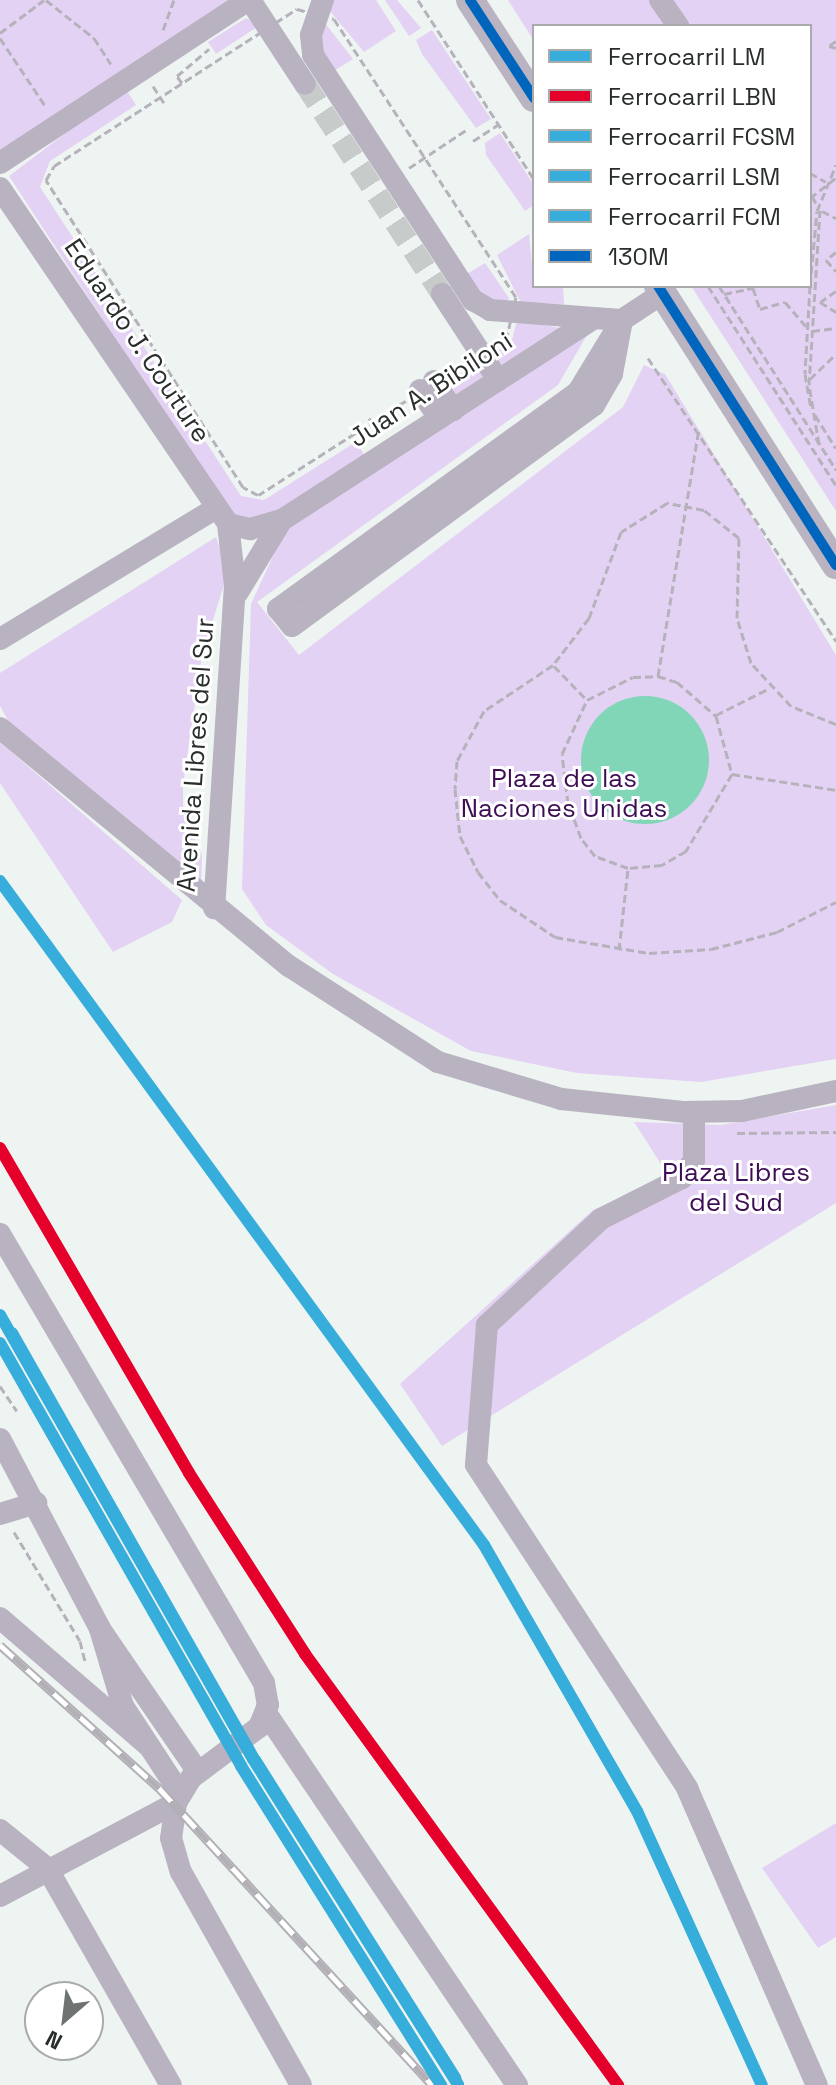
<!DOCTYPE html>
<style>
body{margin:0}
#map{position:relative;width:836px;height:2085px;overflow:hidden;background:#eef4f1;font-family:"Space Grotesk",sans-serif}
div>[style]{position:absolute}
.green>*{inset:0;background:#e4d2f4}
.water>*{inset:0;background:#81d6b8}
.round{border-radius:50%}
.minor-tunnel>*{height:22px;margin-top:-11px;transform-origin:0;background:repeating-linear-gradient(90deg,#c7ccca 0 22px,transparent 0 33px)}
.path>*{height:3px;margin-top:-1.5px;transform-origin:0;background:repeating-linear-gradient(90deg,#b5b2bb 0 8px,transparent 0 12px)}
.minor>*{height:22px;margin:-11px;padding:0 11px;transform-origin:11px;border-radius:11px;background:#b9b2c1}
.major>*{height:28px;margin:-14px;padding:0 14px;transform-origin:14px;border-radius:14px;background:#bab3c1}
.rail>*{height:9px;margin-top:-4.5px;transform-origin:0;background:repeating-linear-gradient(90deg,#fff 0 18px,#b2b0b6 0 36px);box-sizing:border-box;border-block:2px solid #b2b0b6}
.bus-1>*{height:10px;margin:-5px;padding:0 5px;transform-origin:5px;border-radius:5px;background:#0065bd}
.rail-1>*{height:12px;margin:-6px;padding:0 6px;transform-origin:6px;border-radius:6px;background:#36adda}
.rail-2>*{height:12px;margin:-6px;padding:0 6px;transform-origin:6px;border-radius:6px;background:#e4002b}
.rail-3>*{height:12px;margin:-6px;padding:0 6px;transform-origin:6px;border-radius:6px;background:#36adda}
.rail-4>*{height:12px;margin:-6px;padding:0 6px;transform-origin:6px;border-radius:6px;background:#36adda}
.rail-5>*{height:12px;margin:-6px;padding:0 6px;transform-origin:6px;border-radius:6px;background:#36adda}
span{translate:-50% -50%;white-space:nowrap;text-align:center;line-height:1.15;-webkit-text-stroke:6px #fff;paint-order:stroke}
.street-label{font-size:26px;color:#292d2c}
.park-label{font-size:26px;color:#3d0d55}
.legend{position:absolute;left:532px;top:24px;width:280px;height:264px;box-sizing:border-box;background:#fff;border:2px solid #a9abab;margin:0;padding:10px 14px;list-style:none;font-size:24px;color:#292d2c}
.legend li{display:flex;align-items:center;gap:16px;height:40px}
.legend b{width:40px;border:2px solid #a9abab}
.north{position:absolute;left:24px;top:1981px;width:80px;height:80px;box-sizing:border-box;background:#fff;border:2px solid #a9abab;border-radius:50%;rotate:208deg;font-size:22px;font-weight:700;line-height:32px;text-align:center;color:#292d2c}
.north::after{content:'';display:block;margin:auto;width:28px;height:36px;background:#6e7371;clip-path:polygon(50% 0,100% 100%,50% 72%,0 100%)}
</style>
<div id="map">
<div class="green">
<i style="clip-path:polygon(0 0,243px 0,0 161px)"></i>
<i style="clip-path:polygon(333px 0,376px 0,396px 31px,364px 52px,329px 10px)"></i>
<i style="clip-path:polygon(385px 0,397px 0,421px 28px,409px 36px)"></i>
<i style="clip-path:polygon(508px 0,836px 0,836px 511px,691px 286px,810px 286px,810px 26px,534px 26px,534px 41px)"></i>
<i style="clip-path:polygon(246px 18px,260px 25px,216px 54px,208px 42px)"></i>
<i style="clip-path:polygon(325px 23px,353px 59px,334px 71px,320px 48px)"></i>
<i style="clip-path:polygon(432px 30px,491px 119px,476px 128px,422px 54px,416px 40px)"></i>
<i style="clip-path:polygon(125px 88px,136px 105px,50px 161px,40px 187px,241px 496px,264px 500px,356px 442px,367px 459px,280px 516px,248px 521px,228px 511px,9px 176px)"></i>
<i style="clip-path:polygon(500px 133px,534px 185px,534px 205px,525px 211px,486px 155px,485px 143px)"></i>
<i style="clip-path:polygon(529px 234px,534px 286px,563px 286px,564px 304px,521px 303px,497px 255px)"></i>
<i style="clip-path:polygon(485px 263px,509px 298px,508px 302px,483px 297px,467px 274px)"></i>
<i style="clip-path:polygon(517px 320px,560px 328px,500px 366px,488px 357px,512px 340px)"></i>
<i style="clip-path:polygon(587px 335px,558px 385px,257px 602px,299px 655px,623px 407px,644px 365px,665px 374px,836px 655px,836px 1059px,701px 1082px,577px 1073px,471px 1051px,333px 974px,266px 925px,242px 889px,251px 604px,282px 536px,298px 517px)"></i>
<i style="clip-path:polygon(479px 362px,483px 378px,455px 402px,444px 385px)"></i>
<i style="clip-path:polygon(216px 537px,228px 572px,202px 655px,183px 785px,183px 811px,202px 855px,201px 892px,19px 740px,0 706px,0 673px)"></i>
<i style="clip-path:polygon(0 742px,182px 900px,172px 922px,113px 952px,0 783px)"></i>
<i style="clip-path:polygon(836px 1105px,836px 1203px,442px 1446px,400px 1384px,593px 1210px,670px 1178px,634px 1122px,721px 1125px)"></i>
<i style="clip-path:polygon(836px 1823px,836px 1937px,818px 1948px,762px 1868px)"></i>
</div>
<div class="water">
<i class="round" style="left:581px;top:696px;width:128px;height:128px"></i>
</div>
<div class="minor-tunnel">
<i style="left:305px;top:84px;width:251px;rotate:56.9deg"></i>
</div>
<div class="path">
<i style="left:46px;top:0;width:61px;rotate:38.4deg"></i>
<i style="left:94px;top:38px;width:31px;rotate:57deg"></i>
<i style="left:418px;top:0;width:213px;rotate:57.1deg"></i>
<i style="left:297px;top:9px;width:38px;rotate:15deg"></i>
<i style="left:334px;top:19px;width:332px;rotate:56.8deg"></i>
<i style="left:516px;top:297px;width:40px;rotate:103deg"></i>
<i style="left:507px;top:336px;width:295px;rotate:147.4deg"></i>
<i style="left:258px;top:495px;width:17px;rotate:-152deg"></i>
<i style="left:243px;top:487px;width:365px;rotate:-122.7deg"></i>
<i style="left:46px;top:180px;width:16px;rotate:-60deg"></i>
<i style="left:54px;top:166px;width:289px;rotate:-32.9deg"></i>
<i style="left:163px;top:30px;width:32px;rotate:-70deg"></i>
<i style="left:0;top:33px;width:55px;rotate:-36.9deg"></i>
<i style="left:0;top:38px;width:83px;rotate:56.3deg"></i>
<i style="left:836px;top:41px;width:9px;rotate:144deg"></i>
<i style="left:829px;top:46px;width:7px;rotate:16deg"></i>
<i style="left:182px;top:83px;width:9px;rotate:-126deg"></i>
<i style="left:177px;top:76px;width:42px;rotate:-40.2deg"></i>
<i style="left:153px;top:86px;width:20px;rotate:57deg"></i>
<i style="left:473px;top:141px;width:31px;rotate:-33deg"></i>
<i style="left:409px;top:168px;width:69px;rotate:-33.7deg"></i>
<i style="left:810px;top:173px;width:18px;rotate:29deg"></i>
<i style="left:812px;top:196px;width:10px;rotate:61deg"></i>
<i style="left:810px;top:198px;width:33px;rotate:-38deg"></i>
<i style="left:822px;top:211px;width:16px;rotate:27deg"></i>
<i style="left:836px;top:252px;width:13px;rotate:141deg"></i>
<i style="left:826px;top:260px;width:15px;rotate:48deg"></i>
<i style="left:810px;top:285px;width:74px;rotate:-84.6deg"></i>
<i style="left:817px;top:211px;width:50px;rotate:-67.6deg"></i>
<i style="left:708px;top:286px;width:237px;rotate:57.3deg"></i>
<i style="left:719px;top:286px;width:218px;rotate:57.5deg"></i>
<i style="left:810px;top:286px;width:88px;rotate:93.3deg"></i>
<i style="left:805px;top:374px;width:36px;rotate:80deg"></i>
<i style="left:836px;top:291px;width:19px;rotate:145deg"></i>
<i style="left:820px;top:302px;width:19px;rotate:32deg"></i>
<i style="left:724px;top:294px;width:30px;rotate:-12deg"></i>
<i style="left:753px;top:288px;width:22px;rotate:72deg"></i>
<i style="left:760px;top:309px;width:26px;rotate:-16deg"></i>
<i style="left:785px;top:302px;width:32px;rotate:49deg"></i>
<i style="left:812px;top:331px;width:24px;rotate:-7deg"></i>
<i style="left:134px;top:346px;width:20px;rotate:-33deg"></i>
<i style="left:648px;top:358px;width:340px;rotate:56.4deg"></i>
<i style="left:810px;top:379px;width:36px;rotate:-44deg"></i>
<i style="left:815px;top:415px;width:39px;rotate:58deg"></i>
<i style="left:369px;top:418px;width:16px;rotate:55deg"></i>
<i style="left:819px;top:444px;width:60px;rotate:-99.6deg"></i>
<i style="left:809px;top:385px;width:175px;rotate:-86.4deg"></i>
<i style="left:554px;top:666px;width:47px;rotate:45.9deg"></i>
<i style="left:658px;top:676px;width:20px;rotate:18deg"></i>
<i style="left:677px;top:682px;width:52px;rotate:41.1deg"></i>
<i style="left:716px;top:716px;width:60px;rotate:74.6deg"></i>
<i style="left:732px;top:774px;width:90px;rotate:120.9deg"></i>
<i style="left:686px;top:851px;width:28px;rotate:150deg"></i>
<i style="left:662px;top:865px;width:34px;rotate:175deg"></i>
<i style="left:628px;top:868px;width:35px;rotate:-160deg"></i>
<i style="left:595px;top:856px;width:23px;rotate:-128deg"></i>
<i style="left:581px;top:838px;width:37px;rotate:-110deg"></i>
<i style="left:568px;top:803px;width:49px;rotate:-97deg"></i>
<i style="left:562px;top:754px;width:60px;rotate:-65.2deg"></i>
<i style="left:587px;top:700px;width:51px;rotate:-26.6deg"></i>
<i style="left:633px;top:677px;width:25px;rotate:-2deg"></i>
<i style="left:658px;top:676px;width:251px;rotate:-80.6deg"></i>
<i style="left:716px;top:715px;width:60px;rotate:-26.6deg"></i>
<i style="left:836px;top:724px;width:48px;rotate:-158.2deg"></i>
<i style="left:791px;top:706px;width:59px;rotate:-132.9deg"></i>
<i style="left:751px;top:663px;width:47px;rotate:-107.3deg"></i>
<i style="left:737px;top:618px;width:80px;rotate:-88.6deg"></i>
<i style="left:739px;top:538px;width:45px;rotate:-141.3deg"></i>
<i style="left:704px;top:510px;width:38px;rotate:-169deg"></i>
<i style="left:667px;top:503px;width:54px;rotate:147.8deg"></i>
<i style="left:621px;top:532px;width:92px;rotate:110.4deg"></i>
<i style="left:589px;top:618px;width:59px;rotate:127.5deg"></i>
<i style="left:553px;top:665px;width:83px;rotate:146.3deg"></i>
<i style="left:484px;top:711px;width:57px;rotate:118.4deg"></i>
<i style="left:457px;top:761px;width:28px;rotate:94deg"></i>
<i style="left:455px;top:789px;width:47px;rotate:83.9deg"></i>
<i style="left:460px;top:836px;width:40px;rotate:63.4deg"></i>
<i style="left:478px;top:872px;width:36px;rotate:52deg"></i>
<i style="left:500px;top:900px;width:66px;rotate:33.9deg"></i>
<i style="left:555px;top:937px;width:95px;rotate:9.7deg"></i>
<i style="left:649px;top:953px;width:62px;rotate:-3.7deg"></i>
<i style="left:711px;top:949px;width:68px;rotate:-14.4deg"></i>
<i style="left:777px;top:932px;width:66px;rotate:-27deg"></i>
<i style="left:732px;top:774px;width:105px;rotate:8.7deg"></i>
<i style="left:619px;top:950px;width:82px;rotate:-83.7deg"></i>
<i style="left:737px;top:1133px;width:99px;rotate:-0.6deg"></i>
<i style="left:0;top:1386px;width:30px;rotate:56deg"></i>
<i style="left:14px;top:1532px;width:127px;rotate:58.8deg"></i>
<i style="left:80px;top:1641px;width:21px;rotate:76deg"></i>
</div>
<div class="minor">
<i style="left:250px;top:0;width:100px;rotate:56.8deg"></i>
<i style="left:323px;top:0;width:37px;rotate:109deg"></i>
<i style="left:311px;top:35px;width:20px;rotate:84deg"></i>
<i style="left:313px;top:55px;width:293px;rotate:56.9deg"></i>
<i style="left:473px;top:300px;width:20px;rotate:30deg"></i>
<i style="left:490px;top:310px;width:104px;rotate:4.4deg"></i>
<i style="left:660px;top:0;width:32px;rotate:55deg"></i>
<i style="left:0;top:163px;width:297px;rotate:-33.3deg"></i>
<i style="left:0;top:188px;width:406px;rotate:55.8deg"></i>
<i style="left:228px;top:524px;width:61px;rotate:83.5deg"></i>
<i style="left:235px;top:585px;width:324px;rotate:93.7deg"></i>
<i style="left:442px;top:294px;width:103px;rotate:56.9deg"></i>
<i style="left:622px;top:320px;width:55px;rotate:100.5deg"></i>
<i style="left:612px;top:374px;width:36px;rotate:120deg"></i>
<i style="left:594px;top:405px;width:374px;rotate:143.8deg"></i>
<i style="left:292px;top:626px;width:22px;rotate:-129deg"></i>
<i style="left:278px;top:609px;width:370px;rotate:-35.9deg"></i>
<i style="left:578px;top:392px;width:84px;rotate:-58.6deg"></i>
<i style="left:434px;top:381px;width:35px;rotate:57deg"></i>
<i style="left:420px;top:390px;width:34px;rotate:56deg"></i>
<i style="left:228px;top:524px;width:23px;rotate:13deg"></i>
<i style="left:250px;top:529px;width:33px;rotate:-16deg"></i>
<i style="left:282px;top:520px;width:372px;rotate:-32.9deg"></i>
<i style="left:594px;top:318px;width:28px;rotate:4deg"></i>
<i style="left:622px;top:320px;width:49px;rotate:-33.4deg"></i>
<i style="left:238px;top:592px;width:81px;rotate:-58.7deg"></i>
<i style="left:0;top:639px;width:253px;rotate:-31.2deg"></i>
<i style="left:0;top:728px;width:374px;rotate:39.5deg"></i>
<i style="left:289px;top:966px;width:177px;rotate:32.8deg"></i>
<i style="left:438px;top:1062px;width:128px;rotate:16.7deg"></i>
<i style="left:561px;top:1099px;width:125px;rotate:6deg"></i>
<i style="left:685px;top:1112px;width:57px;rotate:-1deg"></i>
<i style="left:742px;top:1111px;width:96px;rotate:-12deg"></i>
<i style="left:694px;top:1112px;width:48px;rotate:90deg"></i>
<i style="left:694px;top:1160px;width:22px;rotate:124deg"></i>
<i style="left:682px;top:1178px;width:91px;rotate:153.2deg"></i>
<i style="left:601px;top:1219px;width:156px;rotate:137.1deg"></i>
<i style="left:487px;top:1325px;width:140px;rotate:94.5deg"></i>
<i style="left:476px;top:1465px;width:386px;rotate:56.8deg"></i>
<i style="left:687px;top:1788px;width:324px;rotate:66.4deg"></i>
<i style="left:0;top:1234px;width:521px;rotate:59.55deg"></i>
<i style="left:264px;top:1683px;width:22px;rotate:80deg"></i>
<i style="left:268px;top:1705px;width:24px;rotate:112deg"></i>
<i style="left:259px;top:1727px;width:85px;rotate:143.1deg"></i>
<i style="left:191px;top:1778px;width:29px;rotate:121deg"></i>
<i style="left:176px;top:1803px;width:35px;rotate:98deg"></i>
<i style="left:171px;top:1838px;width:35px;rotate:74deg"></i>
<i style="left:181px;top:1872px;width:244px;rotate:60.6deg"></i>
<i style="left:0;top:1439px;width:215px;rotate:62.2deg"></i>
<i style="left:100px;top:1629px;width:173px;rotate:55.6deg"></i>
<i style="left:0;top:1514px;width:38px;rotate:-17deg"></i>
<i style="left:0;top:1618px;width:196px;rotate:40.7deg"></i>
<i style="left:100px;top:1629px;width:80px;rotate:73.4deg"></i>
<i style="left:123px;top:1706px;width:104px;rotate:56.8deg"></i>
<i style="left:266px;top:1713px;width:449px;rotate:56deg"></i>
<i style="left:0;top:1830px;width:60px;rotate:39deg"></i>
<i style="left:47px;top:1868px;width:250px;rotate:60.3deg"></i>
<i style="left:0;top:1896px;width:199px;rotate:-27.9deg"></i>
</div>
<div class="major">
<i style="left:470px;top:0;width:117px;rotate:56.9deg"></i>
<i style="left:658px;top:286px;width:331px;rotate:57.5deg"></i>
</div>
<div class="rail">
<i style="left:0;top:1645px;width:214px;rotate:42deg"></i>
<i style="left:159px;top:1788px;width:403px;rotate:47.4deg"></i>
</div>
<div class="bus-1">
<i style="left:470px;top:0;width:117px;rotate:56.9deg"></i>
<i style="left:658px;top:286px;width:331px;rotate:57.5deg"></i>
</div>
<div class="rail-1">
<i style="left:0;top:881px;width:822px;rotate:53.91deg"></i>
<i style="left:484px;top:1545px;width:307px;rotate:60.1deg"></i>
<i style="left:637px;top:1811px;width:301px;rotate:65.5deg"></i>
</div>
<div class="rail-2">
<i style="left:0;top:1148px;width:376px;rotate:59.8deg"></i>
<i style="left:189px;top:1473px;width:215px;rotate:57.3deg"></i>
<i style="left:305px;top:1654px;width:533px;rotate:54.01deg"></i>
</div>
<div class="rail-3">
<i style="left:0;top:1315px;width:511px;rotate:60.32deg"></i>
<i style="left:253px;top:1759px;width:385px;rotate:57.8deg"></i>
</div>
<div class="rail-4">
<i style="left:0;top:1343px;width:487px;rotate:60.3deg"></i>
<i style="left:241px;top:1766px;width:377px;rotate:57.9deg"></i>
</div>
<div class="rail-5">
<i style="left:12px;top:1333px;width:491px;rotate:60.4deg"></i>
<i style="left:255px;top:1760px;width:376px;rotate:57.8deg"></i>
</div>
<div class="street-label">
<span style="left:137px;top:341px;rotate:56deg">Eduardo J. Couture</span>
<span style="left:431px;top:390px;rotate:-33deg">Juan A. Bibiloni</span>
<span style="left:196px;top:755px;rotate:-86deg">Avenida Libres del Sur</span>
</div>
<div class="park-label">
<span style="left:564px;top:794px">Plaza de las<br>Naciones Unidas</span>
<span style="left:736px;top:1188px">Plaza Libres<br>del Sud</span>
</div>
<ul class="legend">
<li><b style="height:10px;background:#36adda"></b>Ferrocarril LM</li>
<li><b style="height:10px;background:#e4002b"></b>Ferrocarril LBN</li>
<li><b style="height:10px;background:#36adda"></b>Ferrocarril FCSM</li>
<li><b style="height:10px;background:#36adda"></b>Ferrocarril LSM</li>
<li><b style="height:10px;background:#36adda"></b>Ferrocarril FCM</li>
<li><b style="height:10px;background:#0065bd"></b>130M</li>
</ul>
<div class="north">N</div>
</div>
